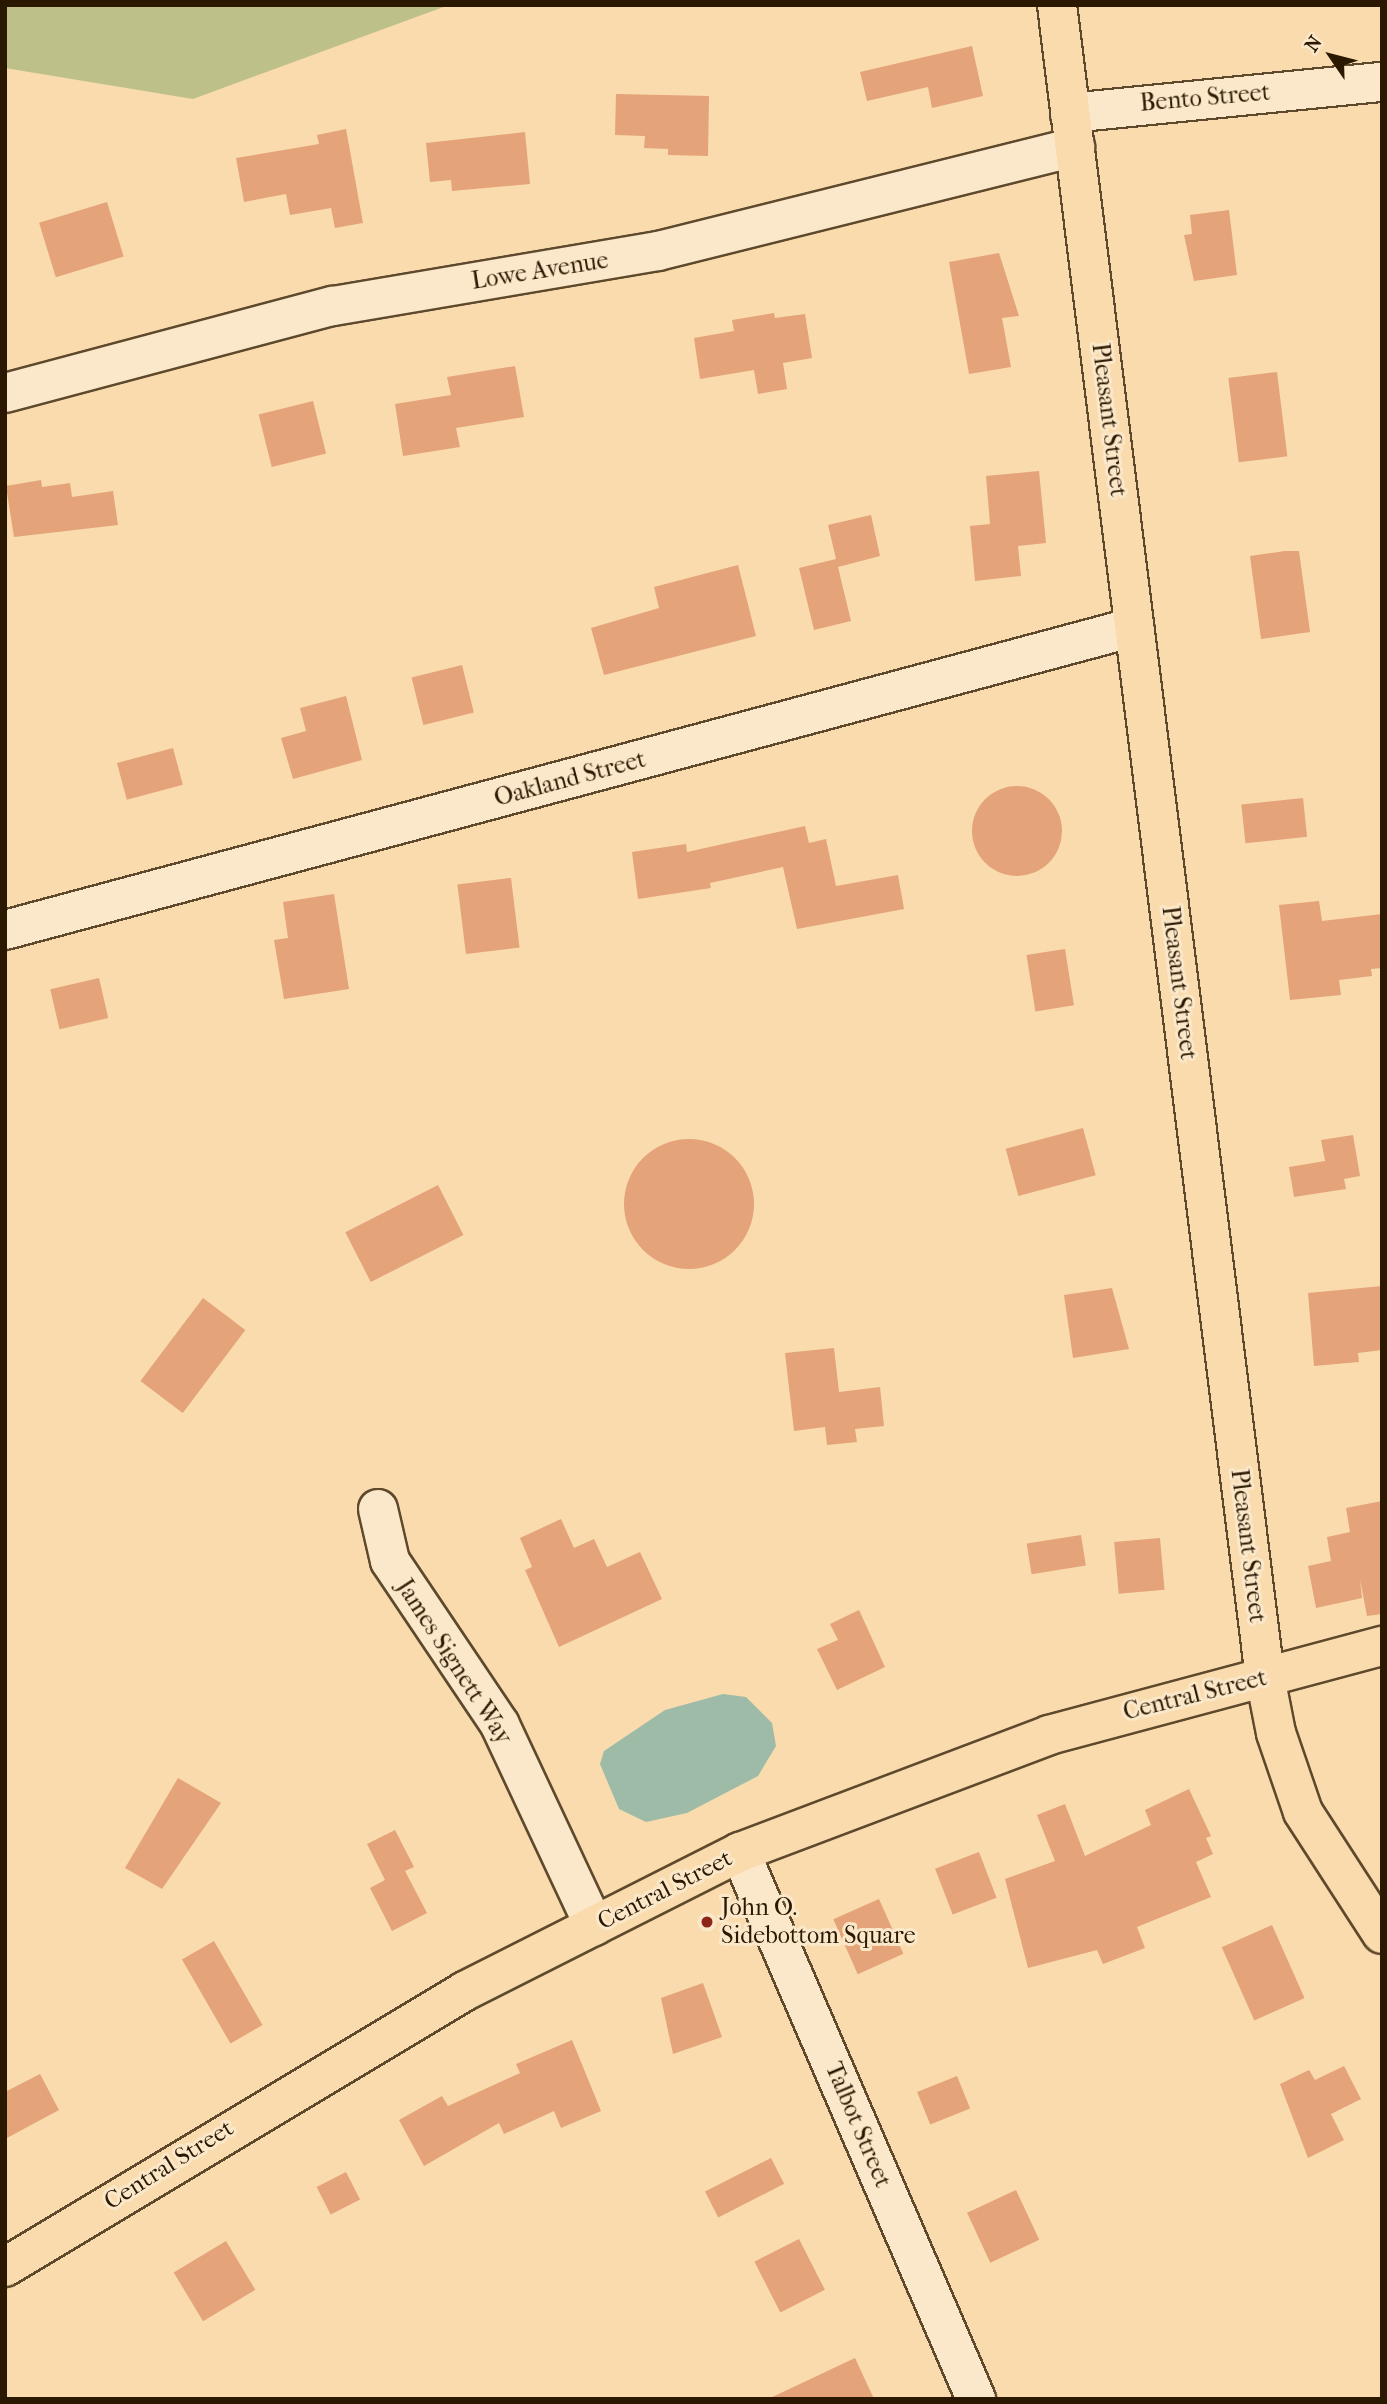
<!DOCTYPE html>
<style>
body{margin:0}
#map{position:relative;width:1387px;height:2404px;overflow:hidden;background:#f9dbad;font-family:"IM FELL French Canon",serif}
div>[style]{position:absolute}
.green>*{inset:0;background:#bec08a}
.water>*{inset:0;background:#9ebba8}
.building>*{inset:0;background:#e4a379;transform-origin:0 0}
.round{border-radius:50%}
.roads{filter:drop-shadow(2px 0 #5e492c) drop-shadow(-2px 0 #5e492c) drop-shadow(0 2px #5e492c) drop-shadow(0 -2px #5e492c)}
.minor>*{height:38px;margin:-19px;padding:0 19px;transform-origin:19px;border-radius:19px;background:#fbe8ca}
.major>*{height:38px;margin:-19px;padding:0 19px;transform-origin:19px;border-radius:19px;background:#f9dbad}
.dots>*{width:19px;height:19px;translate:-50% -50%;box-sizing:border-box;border:4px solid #fbe8ca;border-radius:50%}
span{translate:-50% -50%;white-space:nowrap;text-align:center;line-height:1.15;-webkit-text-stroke:6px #fbe8ca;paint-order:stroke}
.street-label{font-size:24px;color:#2b1801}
.poi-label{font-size:24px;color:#2b1801}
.left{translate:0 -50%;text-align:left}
.frame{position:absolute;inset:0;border:7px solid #2b1801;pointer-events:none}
.north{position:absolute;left:1296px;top:21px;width:70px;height:70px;-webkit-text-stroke:5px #fbe8ca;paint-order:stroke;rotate:305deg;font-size:19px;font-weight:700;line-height:28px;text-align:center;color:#2b1801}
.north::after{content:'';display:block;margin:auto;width:24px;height:32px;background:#2b1801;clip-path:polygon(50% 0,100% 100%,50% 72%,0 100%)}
</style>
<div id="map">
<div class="green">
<i style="clip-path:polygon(5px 5px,449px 5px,193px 99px,5px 68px)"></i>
</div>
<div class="water">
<i style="clip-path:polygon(723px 1694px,746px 1697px,772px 1723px,776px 1746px,758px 1776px,687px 1813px,646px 1822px,619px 1809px,600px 1764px,604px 1751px,665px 1710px)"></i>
</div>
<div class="building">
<i style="clip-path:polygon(972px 46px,983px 96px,932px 108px,928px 87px,867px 101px,860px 72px)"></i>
<i style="clip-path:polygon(616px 94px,709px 96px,708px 156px,668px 155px,668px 149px,644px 148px,645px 136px,615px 135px)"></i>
<i style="clip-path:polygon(346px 129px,363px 223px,335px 228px,331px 208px,290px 215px,286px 194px,244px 202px,236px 158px,319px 144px,317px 135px)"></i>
<i style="clip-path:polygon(525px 132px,530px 184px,452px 191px,451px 180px,430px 182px,426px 143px)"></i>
<i style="left:107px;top:202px;width:57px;height:71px;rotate:73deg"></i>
<i style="clip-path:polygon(1229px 210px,1237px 275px,1194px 281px,1184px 235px,1192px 234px,1190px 215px)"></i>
<i style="clip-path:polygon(999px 253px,1019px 316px,1002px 318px,1011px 367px,969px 374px,949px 262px)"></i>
<i style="clip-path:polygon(774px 313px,775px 318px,805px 314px,812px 358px,783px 363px,787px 389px,758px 394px,754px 370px,700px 379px,694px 338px,734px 331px,732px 320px)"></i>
<i style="clip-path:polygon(515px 366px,524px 417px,456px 428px,460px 447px,403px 456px,395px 404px,451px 395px,447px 377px)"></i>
<i style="left:1277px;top:372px;width:85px;height:49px;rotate:83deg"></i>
<i style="left:313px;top:401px;width:54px;height:56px;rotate:76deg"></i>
<i style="clip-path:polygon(1039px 471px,1046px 543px,1018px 546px,1021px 576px,975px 581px,970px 526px,990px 524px,986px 476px)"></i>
<i style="clip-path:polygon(41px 480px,42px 487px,70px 483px,72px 497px,113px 491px,118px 525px,14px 537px,6px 486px)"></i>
<i style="clip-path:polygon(871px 515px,880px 556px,838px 567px,851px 621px,814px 630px,799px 568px,836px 559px,828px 525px)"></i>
<i style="clip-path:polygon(1285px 551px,1299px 551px,1310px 632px,1261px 639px,1250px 556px)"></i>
<i style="clip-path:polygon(738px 565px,756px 636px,604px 675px,591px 628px,659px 608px,654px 587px)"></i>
<i style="left:462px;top:665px;width:49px;height:52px;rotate:76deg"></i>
<i style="clip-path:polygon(346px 696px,362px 760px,293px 779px,281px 738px,306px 731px,300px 708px)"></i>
<i style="left:173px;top:748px;width:38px;height:58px;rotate:75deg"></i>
<i class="round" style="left:972px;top:786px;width:90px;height:90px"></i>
<i style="left:1303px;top:798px;width:39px;height:62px;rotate:84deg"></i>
<i style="clip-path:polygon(805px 826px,809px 843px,826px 839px,836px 886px,898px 875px,904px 909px,797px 929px,783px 867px,710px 883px,711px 888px,638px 899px,632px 852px,686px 844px,687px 852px)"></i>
<i style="left:511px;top:878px;width:70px;height:54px;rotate:83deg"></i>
<i style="clip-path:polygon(334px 894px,349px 989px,284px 999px,274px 940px,288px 938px,283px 902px)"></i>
<i style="clip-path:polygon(1319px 901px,1322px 921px,1382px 914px,1382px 968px,1371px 969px,1372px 976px,1339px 980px,1341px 995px,1290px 1000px,1279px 905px)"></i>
<i style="left:1065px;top:949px;width:57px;height:39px;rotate:81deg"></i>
<i style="left:99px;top:978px;width:41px;height:50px;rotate:77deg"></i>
<i style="left:1083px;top:1128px;width:49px;height:80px;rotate:75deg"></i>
<i style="clip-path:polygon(1353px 1135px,1360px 1176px,1344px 1179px,1346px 1189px,1294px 1197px,1289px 1167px,1325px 1161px,1321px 1140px)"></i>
<i class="round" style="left:624px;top:1139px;width:130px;height:130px"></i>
<i style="left:438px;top:1185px;width:56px;height:104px;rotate:63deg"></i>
<i style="clip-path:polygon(1382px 1286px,1382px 1350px,1358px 1353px,1359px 1362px,1314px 1366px,1308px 1293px)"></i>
<i style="clip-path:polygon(1112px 1288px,1129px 1349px,1073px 1358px,1064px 1295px)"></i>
<i style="left:203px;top:1298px;width:53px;height:104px;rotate:37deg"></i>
<i style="clip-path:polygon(834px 1348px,839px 1392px,880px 1387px,884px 1426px,855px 1429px,857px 1442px,827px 1445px,825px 1427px,794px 1431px,785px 1353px)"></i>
<i style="clip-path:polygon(1382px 1501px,1382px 1614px,1367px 1616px,1360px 1579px,1362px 1598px,1316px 1608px,1308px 1566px,1331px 1561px,1327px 1537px,1350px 1532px,1346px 1508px)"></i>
<i style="clip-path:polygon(561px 1519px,574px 1548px,594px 1539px,607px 1567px,640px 1552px,662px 1599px,559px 1647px,525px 1570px,532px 1567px,520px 1538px)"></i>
<i style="left:1081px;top:1535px;width:31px;height:55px;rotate:81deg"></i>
<i style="left:1160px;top:1538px;width:52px;height:46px;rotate:85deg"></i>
<i style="clip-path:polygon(859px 1610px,885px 1667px,837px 1690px,817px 1649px,838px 1640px,830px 1624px)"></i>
<i style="clip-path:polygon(178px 1778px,221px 1803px,162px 1889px,125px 1868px)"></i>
<i style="clip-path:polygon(1189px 1789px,1211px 1836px,1206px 1838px,1213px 1854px,1196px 1862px,1211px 1897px,1137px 1927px,1145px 1948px,1103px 1964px,1097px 1950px,1028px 1968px,1005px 1879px,1055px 1861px,1037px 1815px,1065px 1804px,1085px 1856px,1151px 1825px,1145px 1810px)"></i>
<i style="clip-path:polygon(395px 1830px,414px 1867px,405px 1871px,427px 1913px,392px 1931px,370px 1888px,385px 1880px,367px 1844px)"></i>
<i style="left:979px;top:1852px;width:49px;height:47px;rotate:69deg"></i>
<i style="left:879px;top:1899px;width:60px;height:50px;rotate:66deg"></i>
<i style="left:1272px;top:1925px;width:80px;height:55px;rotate:66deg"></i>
<i style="left:214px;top:1941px;width:97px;height:37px;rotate:60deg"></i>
<i style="clip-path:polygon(703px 1983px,722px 2037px,673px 2054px,661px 1998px)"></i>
<i style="clip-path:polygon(572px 2040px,601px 2111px,561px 2128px,554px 2111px,504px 2134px,499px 2123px,424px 2166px,399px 2120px,442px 2096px,448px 2106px,520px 2073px,516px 2064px)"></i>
<i style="clip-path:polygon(1344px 2066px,1361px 2099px,1331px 2114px,1344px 2140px,1308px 2158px,1280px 2084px,1309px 2070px,1315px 2080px)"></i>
<i style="clip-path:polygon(40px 2074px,59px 2110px,5px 2139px,5px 2092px)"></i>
<i style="left:957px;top:2076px;width:35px;height:43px;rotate:68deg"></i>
<i style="left:771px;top:2158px;width:29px;height:74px;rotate:63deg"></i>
<i style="left:346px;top:2172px;width:31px;height:33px;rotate:63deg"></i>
<i style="left:1016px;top:2190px;width:55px;height:54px;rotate:65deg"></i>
<i style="left:799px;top:2239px;width:57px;height:50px;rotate:63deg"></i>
<i style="left:226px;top:2241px;width:57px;height:61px;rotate:59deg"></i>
<i style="clip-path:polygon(855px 2358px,874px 2399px,768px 2399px)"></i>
</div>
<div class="roads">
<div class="minor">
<i style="left:1070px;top:113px;width:314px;rotate:-5.7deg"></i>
<i style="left:5px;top:393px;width:339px;rotate:-14.9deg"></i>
<i style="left:333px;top:306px;width:330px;rotate:-9.6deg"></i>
<i style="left:658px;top:251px;width:430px;rotate:-14deg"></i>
<i style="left:5px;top:930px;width:1169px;rotate:-15.02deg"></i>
<i style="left:378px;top:1509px;width:53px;rotate:77deg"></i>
<i style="left:390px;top:1561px;width:197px;rotate:56.1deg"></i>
<i style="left:500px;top:1725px;width:222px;rotate:64.9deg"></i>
<i style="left:740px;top:1852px;width:596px;rotate:66.66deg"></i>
</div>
<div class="major">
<i style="left:1057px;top:5px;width:1685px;rotate:82.91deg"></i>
<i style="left:1265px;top:1677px;width:57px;rotate:78.9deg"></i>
<i style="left:1276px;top:1733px;width:83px;rotate:71.1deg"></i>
<i style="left:1303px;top:1812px;width:145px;rotate:57.1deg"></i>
<i style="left:5px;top:2267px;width:536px;rotate:-30.96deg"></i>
<i style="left:465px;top:1991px;width:308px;rotate:-26.8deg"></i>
<i style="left:740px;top:1852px;width:330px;rotate:-20.7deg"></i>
<i style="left:1049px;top:1735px;width:345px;rotate:-15deg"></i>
</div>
</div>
<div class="dots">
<i style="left:707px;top:1922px;background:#8f2418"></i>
</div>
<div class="street-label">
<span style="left:1205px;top:98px;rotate:-5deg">Bento Street</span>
<span style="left:540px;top:271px;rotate:-9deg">Lowe Avenue</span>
<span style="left:1109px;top:420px;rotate:83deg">Pleasant Street</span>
<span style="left:570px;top:779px;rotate:-15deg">Oakland Street</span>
<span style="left:1179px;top:983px;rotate:83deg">Pleasant Street</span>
<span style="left:1248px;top:1546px;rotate:83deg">Pleasant Street</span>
<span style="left:454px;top:1662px;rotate:57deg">James Signett Way</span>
<span style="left:1195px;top:1695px;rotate:-14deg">Central Street</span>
<span style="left:665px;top:1890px;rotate:-27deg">Central Street</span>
<span style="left:858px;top:2125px;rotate:67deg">Talbot Street</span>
<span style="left:169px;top:2165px;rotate:-32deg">Central Street</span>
</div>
<div class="poi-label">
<span class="left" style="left:721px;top:1922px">John O.<br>Sidebottom Square</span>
</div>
<div class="frame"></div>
<div class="north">N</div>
</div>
